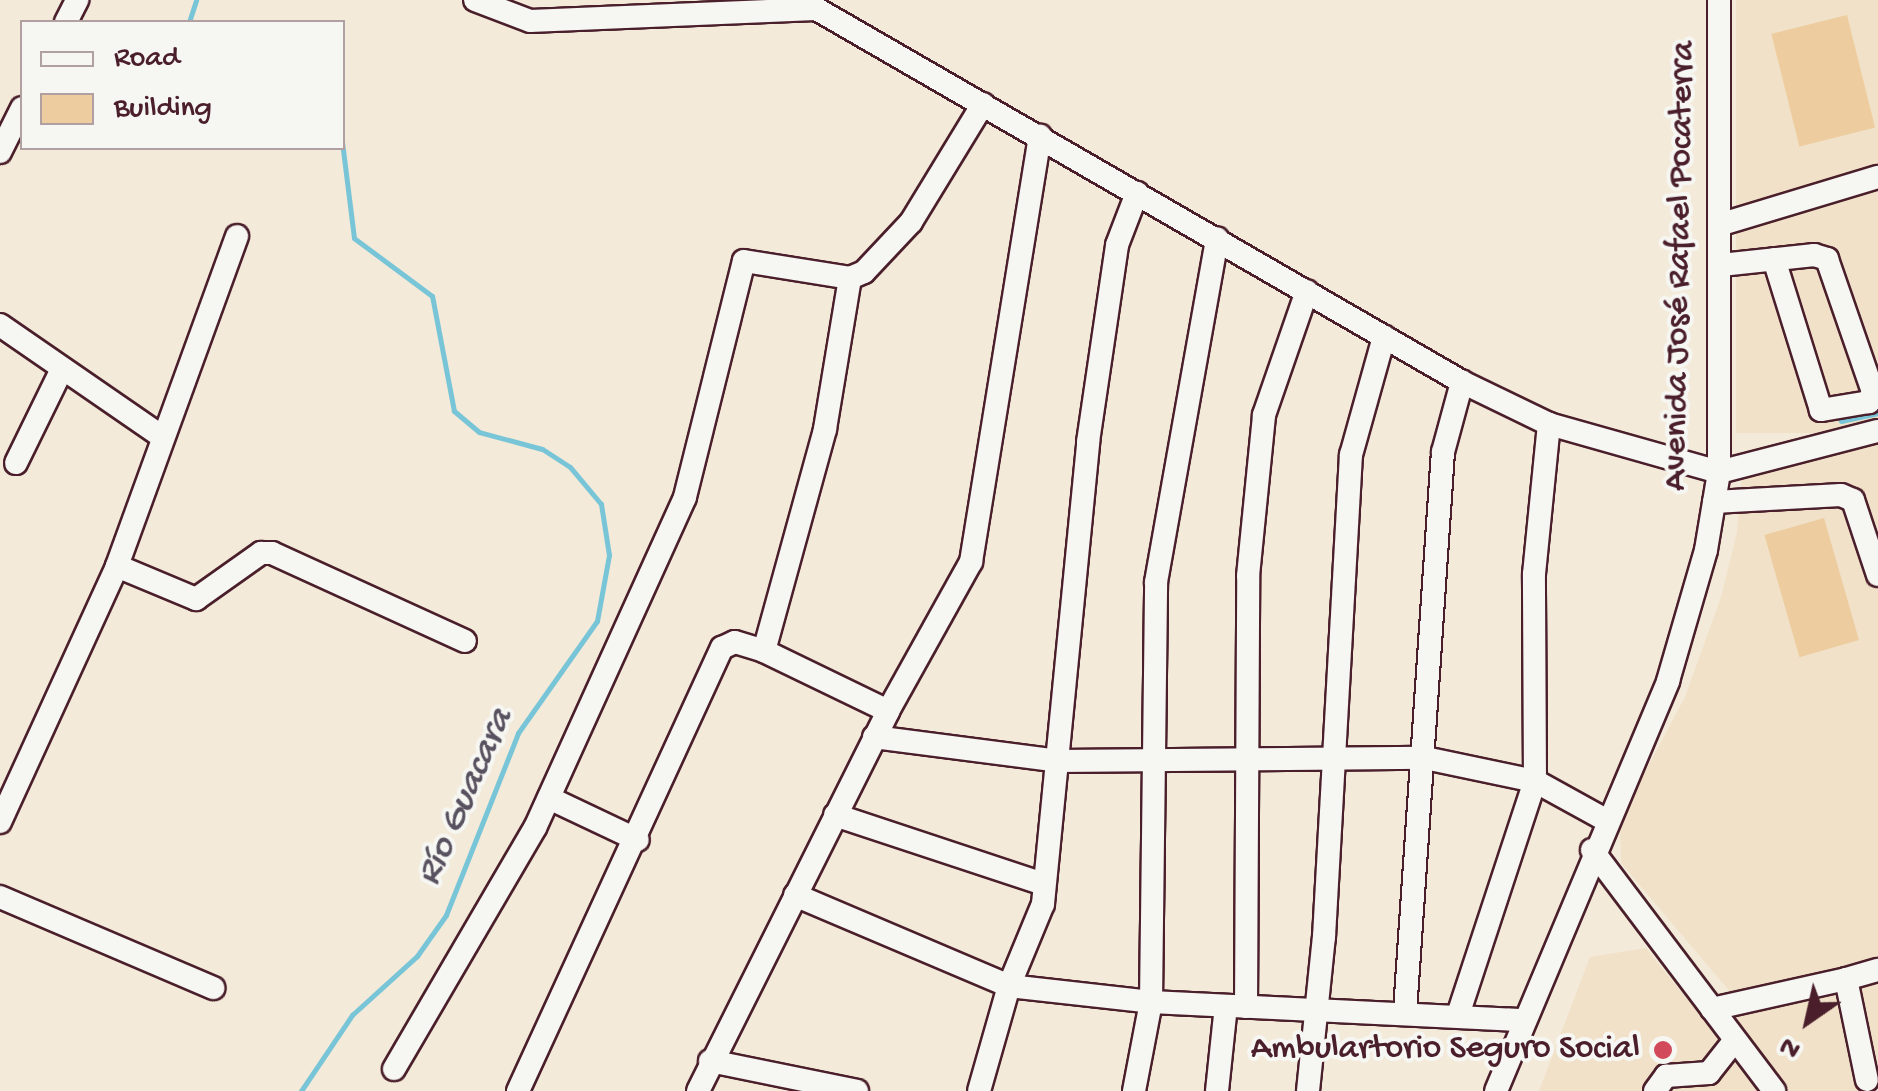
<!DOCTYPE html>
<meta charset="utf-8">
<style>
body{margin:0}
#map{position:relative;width:1878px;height:1091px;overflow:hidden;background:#f3ead9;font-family:"Gochi Hand",sans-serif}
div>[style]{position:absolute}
.built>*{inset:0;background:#f1e1c8;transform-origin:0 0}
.stream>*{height:5px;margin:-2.5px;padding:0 2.5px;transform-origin:2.5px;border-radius:2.5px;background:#79c5d8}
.building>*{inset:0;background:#edcd9f;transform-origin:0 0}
.roads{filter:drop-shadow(2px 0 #4a1f2b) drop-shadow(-2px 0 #4a1f2b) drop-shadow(0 2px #4a1f2b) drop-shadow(0 -2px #4a1f2b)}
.minor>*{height:22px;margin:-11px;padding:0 11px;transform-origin:11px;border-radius:11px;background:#f6f6f2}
.dots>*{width:28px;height:28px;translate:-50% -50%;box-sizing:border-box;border:5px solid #f6f6f2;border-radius:50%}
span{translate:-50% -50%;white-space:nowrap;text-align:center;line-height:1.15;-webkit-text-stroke:8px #f6f6f2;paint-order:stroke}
.street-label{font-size:35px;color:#4a1f2b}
.poi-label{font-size:35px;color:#4a1f2b}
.right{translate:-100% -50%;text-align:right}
.water-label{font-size:38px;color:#58515f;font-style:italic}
.legend{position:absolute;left:20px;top:20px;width:325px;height:130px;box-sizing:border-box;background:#f6f6f2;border:2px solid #b1a0a2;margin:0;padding:12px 18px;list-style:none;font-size:30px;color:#4a1f2b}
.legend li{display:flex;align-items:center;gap:20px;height:50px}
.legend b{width:50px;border:2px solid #b1a0a2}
.north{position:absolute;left:1758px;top:971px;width:100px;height:100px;-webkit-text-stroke:8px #f6f6f2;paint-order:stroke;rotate:214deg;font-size:28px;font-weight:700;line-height:40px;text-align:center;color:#4a1f2b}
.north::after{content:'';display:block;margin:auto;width:35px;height:45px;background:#4a1f2b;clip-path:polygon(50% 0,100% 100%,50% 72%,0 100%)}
</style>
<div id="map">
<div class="built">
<i style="left:1736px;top:0;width:142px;height:433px"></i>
<i style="clip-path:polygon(1878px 441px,1878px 1091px,1539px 1091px,1590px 957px,1646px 948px,1694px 1008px,1731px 993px,1621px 863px,1620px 819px,1685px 697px,1721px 597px,1737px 532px,1742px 473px)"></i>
</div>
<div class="stream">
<i style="left:189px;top:22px;width:23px;rotate:-72deg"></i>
<i style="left:1841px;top:421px;width:38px;rotate:-12deg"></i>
<i style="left:301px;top:1091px;width:92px;rotate:-56.1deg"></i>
<i style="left:352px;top:1015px;width:88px;rotate:-42.2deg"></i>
<i style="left:417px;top:956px;width:50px;rotate:-54.7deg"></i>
<i style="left:446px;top:915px;width:196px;rotate:-68.4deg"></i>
<i style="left:518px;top:733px;width:137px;rotate:-54.8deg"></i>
<i style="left:597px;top:621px;width:67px;rotate:-79.7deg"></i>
<i style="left:609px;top:555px;width:52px;rotate:-98.9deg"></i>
<i style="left:601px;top:504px;width:48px;rotate:-130deg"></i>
<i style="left:570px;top:467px;width:33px;rotate:-147deg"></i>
<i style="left:542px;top:449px;width:65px;rotate:-164.9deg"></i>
<i style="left:479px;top:432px;width:33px;rotate:-140deg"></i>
<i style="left:454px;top:411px;width:117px;rotate:-100.8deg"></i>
<i style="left:432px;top:296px;width:97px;rotate:-143.4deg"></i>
<i style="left:354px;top:238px;width:97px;rotate:-97.1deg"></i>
</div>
<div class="building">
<i style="left:1847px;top:15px;width:116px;height:78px;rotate:76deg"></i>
<i style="left:1824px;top:518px;width:127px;height:62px;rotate:74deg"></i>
</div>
<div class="roads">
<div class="minor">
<i style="left:475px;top:0;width:59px;rotate:20.9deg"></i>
<i style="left:530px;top:21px;width:286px;rotate:-2.4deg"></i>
<i style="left:801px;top:0;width:763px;rotate:30.02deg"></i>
<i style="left:1462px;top:382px;width:97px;rotate:25.8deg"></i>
<i style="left:1549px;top:424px;width:177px;rotate:15.8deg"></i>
<i style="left:1719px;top:472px;width:164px;rotate:-14.5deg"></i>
<i style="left:66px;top:22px;width:25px;rotate:-63deg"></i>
<i style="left:0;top:152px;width:49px;rotate:-63.4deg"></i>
<i style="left:1722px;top:224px;width:163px;rotate:-16.8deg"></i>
<i style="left:1721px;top:265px;width:94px;rotate:-6.1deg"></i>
<i style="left:1814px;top:255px;width:14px;rotate:17deg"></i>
<i style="left:1827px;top:259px;width:141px;rotate:70.9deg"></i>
<i style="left:1873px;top:392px;width:11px;rotate:112deg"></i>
<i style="left:1869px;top:402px;width:49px;rotate:170.5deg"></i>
<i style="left:1821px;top:410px;width:158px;rotate:-107.3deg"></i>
<i style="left:0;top:325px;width:196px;rotate:34.6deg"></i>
<i style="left:16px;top:463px;width:102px;rotate:-63.9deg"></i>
<i style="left:1714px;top:502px;width:127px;rotate:-3.2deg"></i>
<i style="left:1841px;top:495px;width:13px;rotate:23deg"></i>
<i style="left:1853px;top:500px;width:79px;rotate:71.6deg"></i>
<i style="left:117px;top:566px;width:351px;rotate:-70deg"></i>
<i style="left:764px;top:651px;width:230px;rotate:-74.6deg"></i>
<i style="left:825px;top:429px;width:153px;rotate:-80.6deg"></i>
<i style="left:874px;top:737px;width:186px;rotate:7.4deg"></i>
<i style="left:1058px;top:761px;width:367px;rotate:-0.5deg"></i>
<i style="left:1425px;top:758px;width:112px;rotate:11.8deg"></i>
<i style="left:1535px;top:781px;width:81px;rotate:28.8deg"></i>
<i style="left:549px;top:798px;width:98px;rotate:25.3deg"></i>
<i style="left:835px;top:815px;width:220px;rotate:18.3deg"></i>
<i style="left:0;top:822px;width:281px;rotate:-65.4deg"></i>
<i style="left:117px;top:566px;width:86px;rotate:22.7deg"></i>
<i style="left:196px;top:599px;width:80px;rotate:-35.3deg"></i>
<i style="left:261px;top:553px;width:11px"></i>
<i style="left:272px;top:553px;width:212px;rotate:24.5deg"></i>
<i style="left:1592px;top:850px;width:302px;rotate:52.9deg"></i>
<i style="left:795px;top:895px;width:233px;rotate:23deg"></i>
<i style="left:1009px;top:986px;width:143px;rotate:6.4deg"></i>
<i style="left:1151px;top:1002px;width:373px;rotate:2.8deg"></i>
<i style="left:0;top:897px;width:232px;rotate:23.1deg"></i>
<i style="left:1846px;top:979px;width:33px;rotate:-16deg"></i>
<i style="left:1246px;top:1007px;width:431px;rotate:-89.7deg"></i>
<i style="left:1248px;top:576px;width:162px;rotate:-84.3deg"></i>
<i style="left:1264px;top:415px;width:131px;rotate:-70.9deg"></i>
<i style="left:1712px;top:1009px;width:137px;rotate:-12.6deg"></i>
<i style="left:1846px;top:979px;width:103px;rotate:78.3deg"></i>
<i style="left:1405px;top:1012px;width:561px;rotate:-86.12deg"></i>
<i style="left:1443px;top:452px;width:73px;rotate:-74.8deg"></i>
<i style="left:1458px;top:1015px;width:246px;rotate:-71.8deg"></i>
<i style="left:1535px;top:781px;width:207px;rotate:-90.3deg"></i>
<i style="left:1534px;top:574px;width:151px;rotate:-84.3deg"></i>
<i style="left:710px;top:1061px;width:150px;rotate:11.5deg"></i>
<i style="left:394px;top:1069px;width:279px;rotate:-59.7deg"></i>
<i style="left:535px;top:828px;width:363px;rotate:-65.6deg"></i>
<i style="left:685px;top:497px;width:243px;rotate:-76deg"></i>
<i style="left:744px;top:261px;width:107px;rotate:9.1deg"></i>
<i style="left:850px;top:278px;width:15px;rotate:-23deg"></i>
<i style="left:864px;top:272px;width:69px;rotate:-46.8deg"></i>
<i style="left:911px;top:222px;width:138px;rotate:-58.6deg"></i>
<i style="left:518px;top:1091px;width:488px;rotate:-65.3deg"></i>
<i style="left:722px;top:648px;width:14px;rotate:-25deg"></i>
<i style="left:735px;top:642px;width:30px;rotate:17deg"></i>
<i style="left:764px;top:651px;width:138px;rotate:25.8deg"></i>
<i style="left:698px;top:1091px;width:425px;rotate:-63.4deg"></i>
<i style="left:888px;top:711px;width:171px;rotate:-60.9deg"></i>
<i style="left:971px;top:562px;width:432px;rotate:-80.8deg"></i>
<i style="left:979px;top:1091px;width:109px;rotate:-74.1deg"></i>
<i style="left:1009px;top:986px;width:89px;rotate:-67.5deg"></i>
<i style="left:1043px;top:904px;width:464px;rotate:-84.4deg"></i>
<i style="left:1088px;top:442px;width:199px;rotate:-81.6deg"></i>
<i style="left:1117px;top:245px;width:56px;rotate:-69deg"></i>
<i style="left:1134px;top:1091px;width:91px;rotate:-79.2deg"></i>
<i style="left:1151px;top:1002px;width:420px;rotate:-89.3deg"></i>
<i style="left:1156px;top:582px;width:349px;rotate:-79.9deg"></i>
<i style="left:1217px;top:1091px;width:85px;rotate:-84deg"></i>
<i style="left:1308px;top:1091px;width:155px;rotate:-84.1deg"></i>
<i style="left:1324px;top:937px;width:483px;rotate:-86.8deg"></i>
<i style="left:1351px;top:455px;width:123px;rotate:-74.4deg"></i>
<i style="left:1496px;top:1091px;width:445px;rotate:-67.2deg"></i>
<i style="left:1668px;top:681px;width:136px;rotate:-73.8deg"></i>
<i style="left:1706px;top:550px;width:79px;rotate:-80.5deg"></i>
<i style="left:1719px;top:472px;width:472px;rotate:-90deg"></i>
<i style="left:1655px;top:1091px;width:19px;rotate:-54deg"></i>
<i style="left:1666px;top:1076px;width:43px;rotate:-4deg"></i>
<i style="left:1709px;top:1073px;width:42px;rotate:-51.8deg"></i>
</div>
</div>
<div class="dots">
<i style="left:1663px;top:1050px;background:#d1495b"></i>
</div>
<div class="street-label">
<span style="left:1681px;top:266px;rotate:-89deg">Avenida José Rafael Pocaterra</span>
</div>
<div class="poi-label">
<span class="right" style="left:1640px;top:1050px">Ambulartorio Seguro Social</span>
</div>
<div class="water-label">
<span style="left:467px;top:798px;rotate:-66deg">Río Guacara</span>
</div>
<ul class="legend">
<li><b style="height:12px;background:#f6f6f2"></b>Road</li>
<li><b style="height:28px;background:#edcd9f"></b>Building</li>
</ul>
<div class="north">N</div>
</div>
